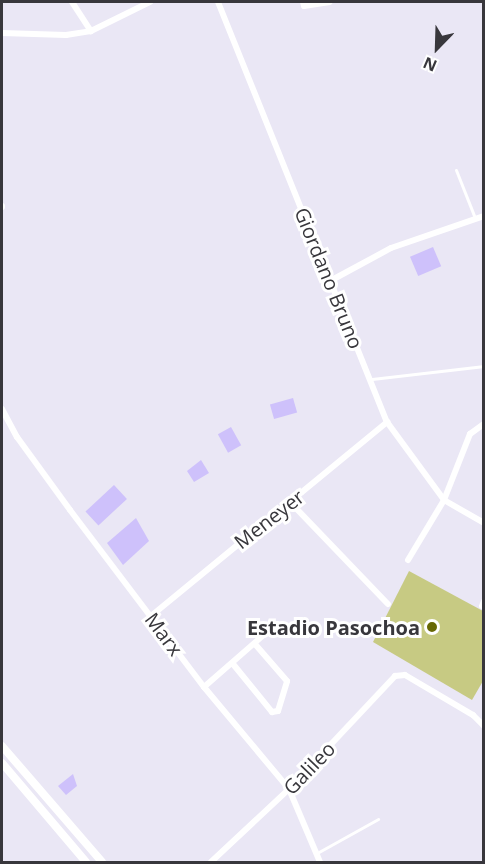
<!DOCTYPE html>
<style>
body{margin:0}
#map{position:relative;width:485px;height:864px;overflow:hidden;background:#eae7f5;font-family:"Open Sans",sans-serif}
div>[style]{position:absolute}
.green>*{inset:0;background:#c7ca83}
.building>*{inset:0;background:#cec1fb;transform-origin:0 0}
.lane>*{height:3px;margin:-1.5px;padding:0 1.5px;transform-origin:1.5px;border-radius:1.5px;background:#fff}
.street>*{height:6px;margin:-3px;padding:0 3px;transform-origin:3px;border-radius:3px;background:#fff}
.secondary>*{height:8px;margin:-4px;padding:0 4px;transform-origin:4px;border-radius:4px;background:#fff}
.dots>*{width:16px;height:16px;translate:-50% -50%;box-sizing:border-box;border:3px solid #fff;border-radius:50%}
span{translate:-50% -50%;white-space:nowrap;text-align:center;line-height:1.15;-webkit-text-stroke:6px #fff;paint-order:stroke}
.street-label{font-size:20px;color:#38373c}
.poi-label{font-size:20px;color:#38373c;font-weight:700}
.right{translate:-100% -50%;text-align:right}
.frame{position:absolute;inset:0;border:3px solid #38373c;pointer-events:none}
.north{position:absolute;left:407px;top:18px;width:60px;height:60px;-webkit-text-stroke:4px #fff;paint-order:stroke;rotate:203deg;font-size:16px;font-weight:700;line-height:24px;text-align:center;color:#38373c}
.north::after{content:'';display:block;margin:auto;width:21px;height:27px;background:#38373c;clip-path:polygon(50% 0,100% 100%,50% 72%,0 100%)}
</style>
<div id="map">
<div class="green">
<i style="clip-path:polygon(409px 571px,483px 611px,483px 681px,472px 700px,373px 642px)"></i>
</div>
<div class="building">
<i style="left:433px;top:247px;width:21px;height:25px;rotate:67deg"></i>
<i style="left:293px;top:398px;width:15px;height:24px;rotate:74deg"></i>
<i style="left:231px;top:427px;width:21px;height:15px;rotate:61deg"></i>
<i style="clip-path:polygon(201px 460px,209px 473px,194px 482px,187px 471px)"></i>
<i style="left:114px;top:485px;width:19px;height:39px;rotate:47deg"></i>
<i style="clip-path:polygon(136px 518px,149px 541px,123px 565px,107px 543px)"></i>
<i style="clip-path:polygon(73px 774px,77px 786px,66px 795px,58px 786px)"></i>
</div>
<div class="lane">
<i style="left:456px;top:170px;width:52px;rotate:68.4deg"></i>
<i style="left:372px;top:379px;width:113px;rotate:-6.6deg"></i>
<i style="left:317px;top:853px;width:70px;rotate:-29.1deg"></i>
</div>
<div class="street">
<i style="left:72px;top:2px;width:35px;rotate:57deg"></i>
<i style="left:218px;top:2px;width:453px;rotate:68.1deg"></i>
<i style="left:387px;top:422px;width:97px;rotate:53.8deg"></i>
<i style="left:444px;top:500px;width:46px;rotate:29.9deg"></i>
<i style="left:303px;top:2px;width:4px;rotate:76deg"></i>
<i style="left:304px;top:6px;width:26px;rotate:-9deg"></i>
<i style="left:2px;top:33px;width:64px;rotate:1.8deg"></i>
<i style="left:66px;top:35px;width:25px;rotate:-9deg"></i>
<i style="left:91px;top:31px;width:66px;rotate:-26.2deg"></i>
<i style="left:2px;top:206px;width:1px;rotate:90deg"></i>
<i style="left:330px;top:281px;width:69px;rotate:-28.4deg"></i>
<i style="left:391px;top:248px;width:98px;rotate:-19deg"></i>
<i style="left:2px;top:409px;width:32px;rotate:62deg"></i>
<i style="left:17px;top:437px;width:90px;rotate:54deg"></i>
<i style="left:70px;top:510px;width:222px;rotate:52.9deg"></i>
<i style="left:204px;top:687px;width:133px;rotate:50.2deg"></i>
<i style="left:289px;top:789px;width:79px;rotate:67deg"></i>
<i style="left:291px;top:503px;width:140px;rotate:46.2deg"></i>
<i style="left:408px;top:560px;width:70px;rotate:-59deg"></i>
<i style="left:444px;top:500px;width:71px;rotate:-68.5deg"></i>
<i style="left:470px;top:434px;width:17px;rotate:-36deg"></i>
<i style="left:482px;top:606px;width:5px;rotate:-68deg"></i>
<i style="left:151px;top:616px;width:306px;rotate:-39.4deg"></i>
<i style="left:233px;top:664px;width:62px;rotate:50.9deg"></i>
<i style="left:272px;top:712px;width:6px;rotate:-9deg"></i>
<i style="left:278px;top:711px;width:31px;rotate:-73deg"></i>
<i style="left:287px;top:681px;width:49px;rotate:-130.9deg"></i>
<i style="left:204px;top:687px;width:93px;rotate:-41.1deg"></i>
<i style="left:211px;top:862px;width:107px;rotate:-43.1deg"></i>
<i style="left:289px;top:789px;width:155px;rotate:-46.8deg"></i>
<i style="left:395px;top:676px;width:10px;rotate:-6deg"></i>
<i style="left:405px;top:675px;width:79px;rotate:30.5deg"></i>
<i style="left:473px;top:715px;width:16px;rotate:45deg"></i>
</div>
<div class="secondary">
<i style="left:2px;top:746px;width:153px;rotate:49.2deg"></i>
<i style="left:2px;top:763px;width:130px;rotate:49.7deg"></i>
</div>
<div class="dots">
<i style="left:432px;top:627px;background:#676805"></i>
</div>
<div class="street-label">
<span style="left:329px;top:278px;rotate:68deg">Giordano Bruno</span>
<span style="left:269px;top:519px;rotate:-38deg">Meneyer</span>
<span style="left:164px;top:634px;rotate:53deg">Marx</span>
<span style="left:309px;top:768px;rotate:-46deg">Galileo</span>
</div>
<div class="poi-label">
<span class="right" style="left:420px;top:627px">Estadio Pasochoa</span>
</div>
<div class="frame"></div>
<div class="north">N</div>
</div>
